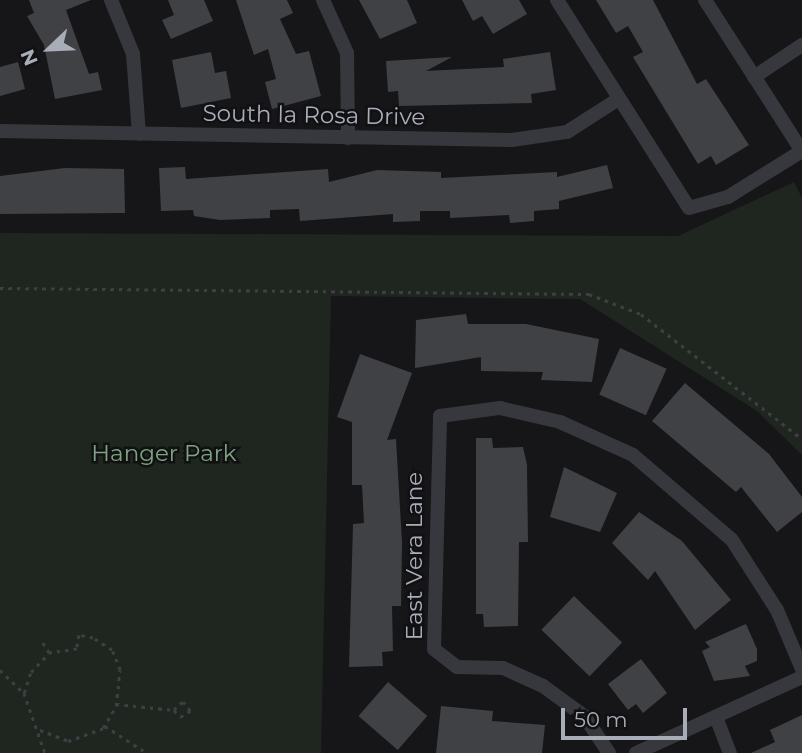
<!DOCTYPE html>
<style>
body{margin:0}
#map{position:relative;width:802px;height:753px;overflow:hidden;background:#161618;font-family:Montserrat,sans-serif}
div>[style]{position:absolute}
.green>*{inset:0;background:#1e261f}
.building>*{inset:0;background:#404145;transform-origin:0 0}
.path>*{height:2.5px;margin-top:-1.25px;transform-origin:0;background:repeating-linear-gradient(90deg,#3d3f44 0 3.5px,transparent 0 8.5px)}
.street>*{height:14px;margin:-7px;padding:0 7px;transform-origin:7px;border-radius:7px;background:#37383d}
span{translate:-50% -50%;white-space:nowrap;text-align:center;line-height:1.15;-webkit-text-stroke:5px #111113;paint-order:stroke}
.street-label{font-size:23px;color:#a8adb8}
.park-label{font-size:23px;color:#7fa381}
.north{position:absolute;left:14px;top:14px;width:70px;height:70px;-webkit-text-stroke:5px #111113;paint-order:stroke;rotate:247deg;font-size:19px;font-weight:700;line-height:28px;text-align:center;color:#a8adb8}
.north::after{content:'';display:block;margin:auto;width:24px;height:32px;background:#a8adb8;clip-path:polygon(50% 0,100% 100%,50% 72%,0 100%)}
.scale{position:absolute;left:561px;top:708px;width:126px;height:32px;box-sizing:border-box;border:4px solid #a8adb8;border-top:0;padding-left:9px;font-size:21px;line-height:24px;white-space:nowrap;color:#a8adb8;-webkit-text-stroke:5px #111113;paint-order:stroke}
</style>
<div id="map">
<div class="green">
<i style="clip-path:polygon(794px 182px,802px 198px,802px 455px,757px 411px,580px 299px,331px 296px,321px 753px,0 753px,0 233px,678px 236px)"></i>
</div>
<div class="building">
<i style="clip-path:polygon(29px 0,91px 0,66px 10px,89px 74px,98px 72px,102px 90px,55px 99px,44px 45px,27px 16px,34px 13px)"></i>
<i style="clip-path:polygon(168px 0,204px 0,213px 21px,171px 39px,162px 20px,174px 15px)"></i>
<i style="clip-path:polygon(236px 0,287px 0,293px 13px,280px 19px,296px 54px,309px 51px,321px 96px,272px 109px,265px 82px,276px 79px,268px 49px,254px 55px)"></i>
<i style="clip-path:polygon(359px 0,407px 0,417px 23px,380px 39px)"></i>
<i style="clip-path:polygon(462px 0,519px 0,527px 14px,493px 34px,482px 16px,473px 21px)"></i>
<i style="clip-path:polygon(596px 0,653px 0,697px 84px,706px 79px,749px 145px,716px 165px,711px 156px,698px 164px,633px 57px,643px 52px,628px 26px,616px 33px)"></i>
<i style="clip-path:polygon(211px 52px,215px 73px,226px 71px,231px 98px,181px 108px,172px 60px)"></i>
<i style="clip-path:polygon(550px 52px,556px 90px,531px 94px,532px 103px,399px 106px,398px 91px,388px 92px,386px 61px,452px 57px,426px 71px,504px 67px,503px 59px)"></i>
<i style="clip-path:polygon(18px 62px,25px 89px,0 96px,0 67px)"></i>
<i style="clip-path:polygon(607px 165px,613px 188px,559px 201px,559px 209px,534px 211px,534px 221px,510px 223px,509px 215px,450px 218px,450px 211px,420px 211px,420px 221px,393px 222px,393px 214px,300px 221px,299px 209px,270px 210px,270px 218px,220px 220px,194px 216px,193px 210px,161px 211px,159px 168px,185px 167px,186px 179px,328px 169px,329px 182px,377px 170px,441px 172px,441px 178px,557px 172px,557px 177px)"></i>
<i style="clip-path:polygon(65px 168px,124px 169px,125px 213px,0 214px,0 176px)"></i>
<i style="clip-path:polygon(466px 314px,468px 324px,526px 324px,599px 339px,592px 382px,541px 380px,543px 372px,481px 371px,481px 357px,415px 368px,416px 320px)"></i>
<i style="left:620px;top:348px;width:51px;height:51px;rotate:24deg"></i>
<i style="clip-path:polygon(360px 354px,412px 373px,387px 440px,396px 439px,402px 542px,401px 606px,392px 606px,393px 651px,382px 652px,383px 666px,349px 667px,353px 524px,364px 523px,362px 485px,352px 485px,352px 422px,337px 417px)"></i>
<i style="clip-path:polygon(685px 383px,769px 454px,802px 497px,802px 512px,777px 532px,741px 487px,736px 492px,652px 421px)"></i>
<i style="clip-path:polygon(476px 438px,492px 438px,493px 448px,523px 447px,527px 465px,528px 542px,519px 542px,518px 626px,484px 627px,483px 614px,476px 614px)"></i>
<i style="clip-path:polygon(564px 467px,617px 493px,600px 532px,550px 517px)"></i>
<i style="clip-path:polygon(639px 512px,682px 541px,731px 600px,695px 630px,655px 571px,648px 580px,612px 543px)"></i>
<i style="left:574px;top:596px;width:67px;height:47px;rotate:44deg"></i>
<i style="clip-path:polygon(746px 624px,757px 649px,757px 661px,745px 666px,750px 676px,714px 681px,702px 651px,710px 647px,705px 642px)"></i>
<i style="clip-path:polygon(641px 659px,667px 693px,643px 713px,636px 704px,628px 710px,608px 684px)"></i>
<i style="left:388px;top:682px;width:52px;height:45px;rotate:41deg"></i>
<i style="clip-path:polygon(441px 706px,493px 711px,492px 721px,545px 725px,542px 753px,436px 753px)"></i>
<i style="clip-path:polygon(802px 715px,802px 753px,751px 753px,775px 742px,770px 730px)"></i>
</div>
<div class="path">
<i style="left:0;top:288px;width:589px;rotate:0.58deg"></i>
<i style="left:589px;top:294px;width:56px;rotate:21deg"></i>
<i style="left:641px;top:314px;width:204px;rotate:37.8deg"></i>
<i style="left:0;top:670px;width:33px;rotate:44deg"></i>
<i style="left:24px;top:693px;width:64px;rotate:70.7deg"></i>
<i style="left:24px;top:693px;width:22px;rotate:-72deg"></i>
<i style="left:31px;top:672px;width:26px;rotate:-47deg"></i>
<i style="left:116px;top:704px;width:58px;rotate:5.9deg"></i>
<i style="left:174px;top:710px;width:9px;rotate:49deg"></i>
<i style="left:180px;top:717px;width:12px;rotate:-31deg"></i>
<i style="left:190px;top:711px;width:11px;rotate:-128deg"></i>
<i style="left:183px;top:702px;width:12px;rotate:138deg"></i>
<i style="left:105px;top:726px;width:50px;rotate:32.7deg"></i>
<i style="left:40px;top:730px;width:30px;rotate:21deg"></i>
<i style="left:68px;top:741px;width:37px;rotate:-20deg"></i>
<i style="left:103px;top:728px;width:26px;rotate:-59deg"></i>
<i style="left:116px;top:706px;width:36px;rotate:-84deg"></i>
<i style="left:120px;top:670px;width:22px;rotate:-112deg"></i>
<i style="left:112px;top:650px;width:22px;rotate:-148deg"></i>
<i style="left:93px;top:638px;width:14px;rotate:-168deg"></i>
<i style="left:79px;top:635px;width:14px;rotate:98deg"></i>
<i style="left:77px;top:649px;width:28px;rotate:172deg"></i>
<i style="left:49px;top:653px;width:15px;rotate:-122deg"></i>
</div>
<div class="street">
<i style="left:111px;top:0;width:58px;rotate:67.8deg"></i>
<i style="left:133px;top:54px;width:80px;rotate:85.7deg"></i>
<i style="left:323px;top:0;width:58px;rotate:65.6deg"></i>
<i style="left:347px;top:53px;width:85px;rotate:89.3deg"></i>
<i style="left:557px;top:0;width:246px;rotate:57.6deg"></i>
<i style="left:689px;top:208px;width:41px;rotate:-15.8deg"></i>
<i style="left:728px;top:197px;width:87px;rotate:-31.9deg"></i>
<i style="left:705px;top:0;width:179px;rotate:57.3deg"></i>
<i style="left:754px;top:77px;width:58px;rotate:-33.7deg"></i>
<i style="left:0;top:131px;width:512px;rotate:1.01deg"></i>
<i style="left:512px;top:140px;width:56px;rotate:-8.3deg"></i>
<i style="left:567px;top:132px;width:59px;rotate:-32.6deg"></i>
<i style="left:716px;top:717px;width:39px;rotate:69deg"></i>
<i style="left:609px;top:753px;width:45px;rotate:-124deg"></i>
<i style="left:584px;top:716px;width:51px;rotate:-143.8deg"></i>
<i style="left:543px;top:686px;width:44px;rotate:-155.8deg"></i>
<i style="left:503px;top:668px;width:46px;rotate:-178.8deg"></i>
<i style="left:457px;top:667px;width:29px;rotate:-142deg"></i>
<i style="left:434px;top:649px;width:233px;rotate:-88.5deg"></i>
<i style="left:440px;top:416px;width:61px;rotate:-7.6deg"></i>
<i style="left:500px;top:408px;width:62px;rotate:13.1deg"></i>
<i style="left:560px;top:422px;width:80px;rotate:24.3deg"></i>
<i style="left:633px;top:455px;width:130px;rotate:40.6deg"></i>
<i style="left:732px;top:540px;width:83px;rotate:57.3deg"></i>
<i style="left:777px;top:610px;width:64px;rotate:67deg"></i>
<i style="left:636px;top:753px;width:183px;rotate:-24.6deg"></i>
</div>
<div class="street-label">
<span style="left:314px;top:115px;rotate:1deg">South la Rosa Drive</span>
<span style="left:414px;top:556px;rotate:-90deg">East Vera Lane</span>
</div>
<div class="park-label">
<span style="left:164px;top:453px">Hanger Park</span>
</div>
<div class="north">N</div>
<div class="scale">50 m</div>
</div>
